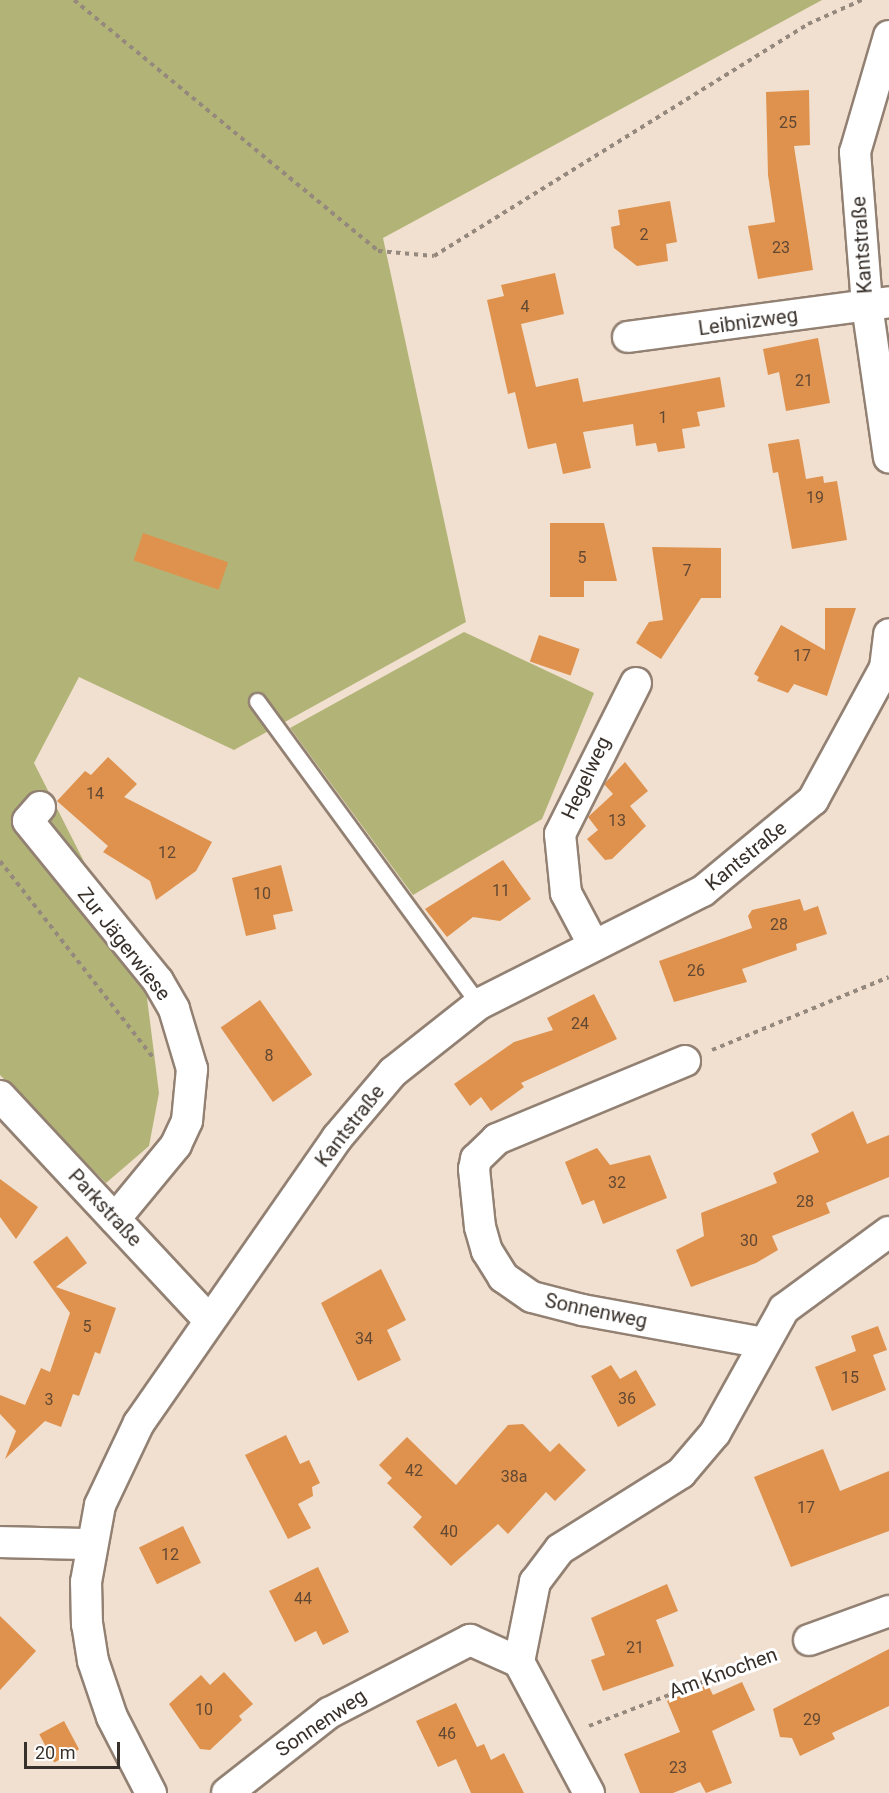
<!DOCTYPE html>
<meta charset="utf-8">
<style>
body{margin:0}
#map{position:relative;width:889px;height:1793px;overflow:hidden;background:#f1dfcf;font-family:Roboto,sans-serif}
div>[style]{position:absolute}
.green>*{inset:0;background:#b2b477}
.building>*{inset:0;background:#de924d;transform-origin:0 0}
.path>*{height:4px;margin-top:-2px;transform-origin:0;background:repeating-linear-gradient(90deg,#95887d 0 4.5px,transparent 0 9px)}
.roads{filter:drop-shadow(2px 0 #928173) drop-shadow(-2px 0 #928173) drop-shadow(0 2px #928173) drop-shadow(0 -2px #928173)}
.lane>*{height:15px;margin:-7.5px;padding:0 7.5px;transform-origin:7.5px;border-radius:7.5px;background:#fff}
.street>*{height:30px;margin:-15px;padding:0 15px;transform-origin:15px;border-radius:15px;background:#fff}
span{translate:-50% -50%;white-space:nowrap;text-align:center;line-height:1.15;-webkit-text-stroke:6px #fff;paint-order:stroke}
.number-label{font-size:16px;color:#624833}
.number-label span{-webkit-text-stroke-width:0}
.street-label{font-size:20px;color:#38302a}
.scale{position:absolute;left:24px;top:1742px;width:96px;height:27px;box-sizing:border-box;border:3px solid #38302a;border-top:0;padding-left:8px;font-size:18px;line-height:21px;white-space:nowrap;color:#38302a;-webkit-text-stroke:4px #fff;paint-order:stroke}
</style>
<div id="map">
<div class="green">
<i style="clip-path:polygon(0 0,822px 0,383px 238px,466px 622px,234px 750px,79px 677px,34px 763px,145px 982px,159px 1093px,149px 1146px,106px 1183px,0 1075px)"></i>
<i style="clip-path:polygon(464px 632px,594px 693px,542px 819px,413px 895px,290px 728px)"></i>
</div>
<div class="building">
<i style="clip-path:polygon(809px 90px,810px 145px,794px 146px,813px 270px,758px 279px,748px 226px,775px 222px,768px 175px,766px 92px)"></i>
<i style="clip-path:polygon(670px 201px,677px 242px,666px 244px,668px 261px,637px 266px,614px 248px,611px 227px,620px 225px,618px 210px)"></i>
<i style="clip-path:polygon(555px 273px,564px 314px,521px 324px,536px 387px,578px 378px,583px 402px,720px 377px,725px 407px,697px 412px,700px 426px,682px 429px,685px 448px,658px 452px,656px 443px,636px 446px,633px 424px,583px 432px,591px 468px,563px 474px,556px 443px,528px 449px,515px 392px,508px 394px,487px 300px,504px 296px,501px 285px)"></i>
<i style="clip-path:polygon(818px 338px,830px 403px,786px 411px,779px 372px,768px 375px,763px 349px)"></i>
<i style="clip-path:polygon(799px 439px,806px 479px,823px 476px,824px 483px,837px 481px,847px 540px,792px 549px,778px 472px,773px 473px,768px 444px)"></i>
<i style="clip-path:polygon(550px 523px,604px 523px,617px 581px,584px 581px,584px 597px,550px 597px)"></i>
<i style="left:143px;top:533px;width:90px;height:29px;rotate:19deg"></i>
<i style="clip-path:polygon(652px 547px,721px 548px,721px 598px,701px 598px,661px 659px,636px 643px,649px 622px,663px 620px)"></i>
<i style="clip-path:polygon(825px 608px,856px 608px,827px 696px,794px 684px,788px 693px,757px 681px,759px 677px,754px 674px,781px 625px,825px 650px)"></i>
<i style="left:539px;top:635px;width:43px;height:28px;rotate:19deg"></i>
<i style="clip-path:polygon(108px 757px,137px 784px,124px 797px,212px 842px,196px 871px,156px 900px,150px 881px,103px 852px,108px 846px,57px 801px,85px 771px,91px 775px)"></i>
<i style="clip-path:polygon(625px 762px,648px 791px,630px 806px,646px 826px,612px 859px,605px 860px,587px 839px,598px 830px,588px 817px,613px 794px,604px 784px)"></i>
<i style="clip-path:polygon(503px 860px,531px 899px,500px 921px,473px 917px,447px 937px,425px 909px)"></i>
<i style="clip-path:polygon(281px 865px,293px 911px,273px 915px,276px 929px,246px 936px,232px 878px)"></i>
<i style="clip-path:polygon(800px 899px,804px 911px,818px 906px,827px 934px,796px 944px,797px 950px,742px 969px,747px 982px,674px 1002px,659px 961px,752px 928px,748px 916px,752px 910px)"></i>
<i style="clip-path:polygon(594px 994px,617px 1039px,521px 1083px,524px 1087px,491px 1111px,481px 1097px,470px 1106px,454px 1084px,514px 1042px,553px 1030px,547px 1018px)"></i>
<i style="left:260px;top:1000px;width:91px;height:48px;rotate:55deg"></i>
<i style="clip-path:polygon(853px 1111px,867px 1144px,889px 1135px,889px 1177px,826px 1203px,830px 1213px,772px 1236px,778px 1250px,756px 1263px,691px 1287px,676px 1250px,704px 1236px,701px 1213px,777px 1183px,773px 1173px,819px 1152px,811px 1134px)"></i>
<i style="clip-path:polygon(597px 1148px,610px 1165px,650px 1155px,667px 1198px,603px 1224px,594px 1200px,582px 1205px,565px 1162px)"></i>
<i style="clip-path:polygon(0 1179px,38px 1207px,16px 1239px,0 1217px)"></i>
<i style="clip-path:polygon(67px 1236px,87px 1263px,56px 1287px,116px 1308px,100px 1354px,95px 1352px,79px 1396px,73px 1394px,61px 1427px,45px 1421px,5px 1459px,16px 1431px,0 1414px,0 1395px,25px 1405px,41px 1368px,50px 1372px,70px 1313px,33px 1262px)"></i>
<i style="clip-path:polygon(381px 1269px,406px 1320px,387px 1330px,401px 1360px,358px 1381px,321px 1303px)"></i>
<i style="clip-path:polygon(878px 1326px,887px 1350px,873px 1355px,886px 1390px,832px 1411px,815px 1367px,856px 1351px,851px 1336px)"></i>
<i style="clip-path:polygon(611px 1365px,620px 1379px,636px 1370px,656px 1405px,618px 1427px,591px 1376px)"></i>
<i style="clip-path:polygon(523px 1424px,550px 1452px,559px 1443px,586px 1470px,555px 1501px,546px 1492px,508px 1534px,498px 1524px,451px 1566px,413px 1527px,422px 1517px,387px 1483px,392px 1478px,379px 1465px,407px 1437px,456px 1485px,508px 1425px)"></i>
<i style="clip-path:polygon(286px 1435px,300px 1464px,309px 1460px,320px 1483px,312px 1487px,313px 1496px,298px 1504px,311px 1528px,288px 1539px,245px 1455px)"></i>
<i style="clip-path:polygon(823px 1449px,840px 1491px,889px 1471px,889px 1531px,791px 1567px,754px 1477px)"></i>
<i style="left:183px;top:1526px;width:41px;height:49px;rotate:64deg"></i>
<i style="clip-path:polygon(318px 1567px,349px 1632px,323px 1645px,316px 1631px,295px 1642px,269px 1591px)"></i>
<i style="clip-path:polygon(667px 1584px,678px 1611px,656px 1620px,674px 1666px,603px 1691px,591px 1660px,605px 1655px,591px 1618px)"></i>
<i style="clip-path:polygon(0 1616px,36px 1651px,0 1690px)"></i>
<i style="clip-path:polygon(889px 1649px,889px 1706px,832px 1733px,835px 1739px,800px 1756px,792px 1738px,780px 1737px,773px 1709px)"></i>
<i style="clip-path:polygon(224px 1672px,253px 1704px,239px 1716px,242px 1720px,210px 1750px,200px 1749px,169px 1704px,201px 1675px,210px 1685px)"></i>
<i style="clip-path:polygon(742px 1682px,755px 1710px,712px 1731px,732px 1783px,706px 1793px,700px 1782px,673px 1793px,640px 1793px,624px 1754px,680px 1732px,667px 1701px,708px 1685px,713px 1695px)"></i>
<i style="clip-path:polygon(456px 1703px,477px 1747px,484px 1744px,491px 1760px,504px 1753px,524px 1793px,471px 1793px,456px 1759px,438px 1767px,416px 1721px)"></i>
<i style="left:64px;top:1721px;width:32px;height:28px;rotate:62deg"></i>
</div>
<div class="path">
<i style="left:74px;top:0;width:394px;rotate:39.5deg"></i>
<i style="left:378px;top:251px;width:56px;rotate:5.1deg"></i>
<i style="left:434px;top:256px;width:440px;rotate:-31.8deg"></i>
<i style="left:808px;top:24px;width:59px;rotate:-24deg"></i>
<i style="left:0;top:861px;width:251px;rotate:52.1deg"></i>
<i style="left:712px;top:1050px;width:191px;rotate:-22.4deg"></i>
<i style="left:589px;top:1726px;width:205px;rotate:-21.2deg"></i>
</div>
<div class="roads">
<div class="lane">
<i style="left:257px;top:701px;width:376px;rotate:53.8deg"></i>
</div>
<div class="street">
<i style="left:889px;top:36px;width:121px;rotate:106.3deg"></i>
<i style="left:855px;top:152px;width:153px;rotate:85.5deg"></i>
<i style="left:867px;top:305px;width:154px;rotate:81.8deg"></i>
<i style="left:628px;top:337px;width:263px;rotate:-7.6deg"></i>
<i style="left:40px;top:807px;width:18px;rotate:131deg"></i>
<i style="left:28px;top:821px;width:206px;rotate:50.9deg"></i>
<i style="left:158px;top:981px;width:32px;rotate:60deg"></i>
<i style="left:174px;top:1009px;width:63px;rotate:73.3deg"></i>
<i style="left:192px;top:1069px;width:52px;rotate:95.5deg"></i>
<i style="left:187px;top:1121px;width:26px;rotate:115deg"></i>
<i style="left:176px;top:1145px;width:96px;rotate:129.5deg"></i>
<i style="left:593px;top:944px;width:58px;rotate:-117.9deg"></i>
<i style="left:566px;top:893px;width:59px;rotate:-95.8deg"></i>
<i style="left:560px;top:834px;width:169px;rotate:-63.3deg"></i>
<i style="left:685px;top:1061px;width:204px;rotate:157.5deg"></i>
<i style="left:497px;top:1139px;width:29px;rotate:136deg"></i>
<i style="left:476px;top:1159px;width:10px;rotate:101deg"></i>
<i style="left:474px;top:1169px;width:58px;rotate:84.1deg"></i>
<i style="left:480px;top:1227px;width:25px;rotate:74deg"></i>
<i style="left:487px;top:1251px;width:31px;rotate:58deg"></i>
<i style="left:503px;top:1277px;width:35px;rotate:35deg"></i>
<i style="left:532px;top:1297px;width:52px;rotate:14.6deg"></i>
<i style="left:582px;top:1310px;width:184px;rotate:10.3deg"></i>
<i style="left:0;top:1096px;width:306px;rotate:47deg"></i>
<i style="left:0;top:1542px;width:91px;rotate:1.3deg"></i>
<i style="left:809px;top:1640px;width:85px;rotate:-19.9deg"></i>
<i style="left:151px;top:1793px;width:85px;rotate:-117.2deg"></i>
<i style="left:112px;top:1717px;width:59px;rotate:-108.7deg"></i>
<i style="left:93px;top:1661px;width:36px;rotate:-99deg"></i>
<i style="left:87px;top:1625px;width:43px;rotate:-91.3deg"></i>
<i style="left:86px;top:1582px;width:78px;rotate:-79.7deg"></i>
<i style="left:100px;top:1505px;width:91px;rotate:-64.6deg"></i>
<i style="left:139px;top:1423px;width:347px;rotate:-55.2deg"></i>
<i style="left:337px;top:1138px;width:87px;rotate:-49.7deg"></i>
<i style="left:393px;top:1072px;width:110px;rotate:-38.3deg"></i>
<i style="left:479px;top:1004px;width:251px;rotate:-26.8deg"></i>
<i style="left:703px;top:891px;width:143px;rotate:-39.6deg"></i>
<i style="left:813px;top:800px;width:150px;rotate:-61.4deg"></i>
<i style="left:885px;top:668px;width:34px;rotate:-83deg"></i>
<i style="left:227px;top:1793px;width:130px;rotate:-38.1deg"></i>
<i style="left:329px;top:1713px;width:159px;rotate:-27.4deg"></i>
<i style="left:470px;top:1640px;width:54px;rotate:24.2deg"></i>
<i style="left:589px;top:1793px;width:149px;rotate:-118.1deg"></i>
<i style="left:519px;top:1662px;width:82px;rotate:-78.7deg"></i>
<i style="left:535px;top:1582px;width:41px;rotate:-52.9deg"></i>
<i style="left:560px;top:1549px;width:143px;rotate:-32.1deg"></i>
<i style="left:681px;top:1473px;width:52px;rotate:-49.6deg"></i>
<i style="left:715px;top:1433px;width:142px;rotate:-60.9deg"></i>
<i style="left:784px;top:1309px;width:130px;rotate:-36.3deg"></i>
</div>
</div>
<div class="number-label">
<span style="left:788px;top:123px">25</span>
<span style="left:644px;top:235px">2</span>
<span style="left:781px;top:248px">23</span>
<span style="left:525px;top:307px">4</span>
<span style="left:804px;top:381px">21</span>
<span style="left:663px;top:418px">1</span>
<span style="left:815px;top:498px">19</span>
<span style="left:582px;top:558px">5</span>
<span style="left:687px;top:571px">7</span>
<span style="left:802px;top:656px">17</span>
<span style="left:95px;top:794px">14</span>
<span style="left:617px;top:821px">13</span>
<span style="left:167px;top:853px">12</span>
<span style="left:501px;top:891px">11</span>
<span style="left:262px;top:894px">10</span>
<span style="left:779px;top:925px">28</span>
<span style="left:696px;top:971px">26</span>
<span style="left:580px;top:1024px">24</span>
<span style="left:269px;top:1056px">8</span>
<span style="left:617px;top:1183px">32</span>
<span style="left:805px;top:1202px">28</span>
<span style="left:749px;top:1241px">30</span>
<span style="left:87px;top:1327px">5</span>
<span style="left:364px;top:1339px">34</span>
<span style="left:850px;top:1378px">15</span>
<span style="left:627px;top:1399px">36</span>
<span style="left:49px;top:1400px">3</span>
<span style="left:414px;top:1471px">42</span>
<span style="left:514px;top:1477px">38a</span>
<span style="left:806px;top:1508px">17</span>
<span style="left:449px;top:1532px">40</span>
<span style="left:170px;top:1555px">12</span>
<span style="left:303px;top:1599px">44</span>
<span style="left:635px;top:1648px">21</span>
<span style="left:204px;top:1710px">10</span>
<span style="left:812px;top:1720px">29</span>
<span style="left:447px;top:1734px">46</span>
<span style="left:678px;top:1768px">23</span>
</div>
<div class="street-label">
<span style="left:862px;top:245px;rotate:-94deg">Kantstraße</span>
<span style="left:748px;top:322px;rotate:-8deg">Leibnizweg</span>
<span style="left:586px;top:778px;rotate:-65deg">Hegelweg</span>
<span style="left:746px;top:856px;rotate:-39deg">Kantstraße</span>
<span style="left:124px;top:944px;rotate:52deg">Zur Jägerwiese</span>
<span style="left:350px;top:1126px;rotate:-52deg">Kantstraße</span>
<span style="left:105px;top:1208px;rotate:47deg">Parkstraße</span>
<span style="left:596px;top:1311px;rotate:12deg">Sonnenweg</span>
<span style="left:723px;top:1673px;rotate:-20deg">Am Knochen</span>
<span style="left:321px;top:1723px;rotate:-34deg">Sonnenweg</span>
</div>
<div class="scale">20 m</div>
</div>
